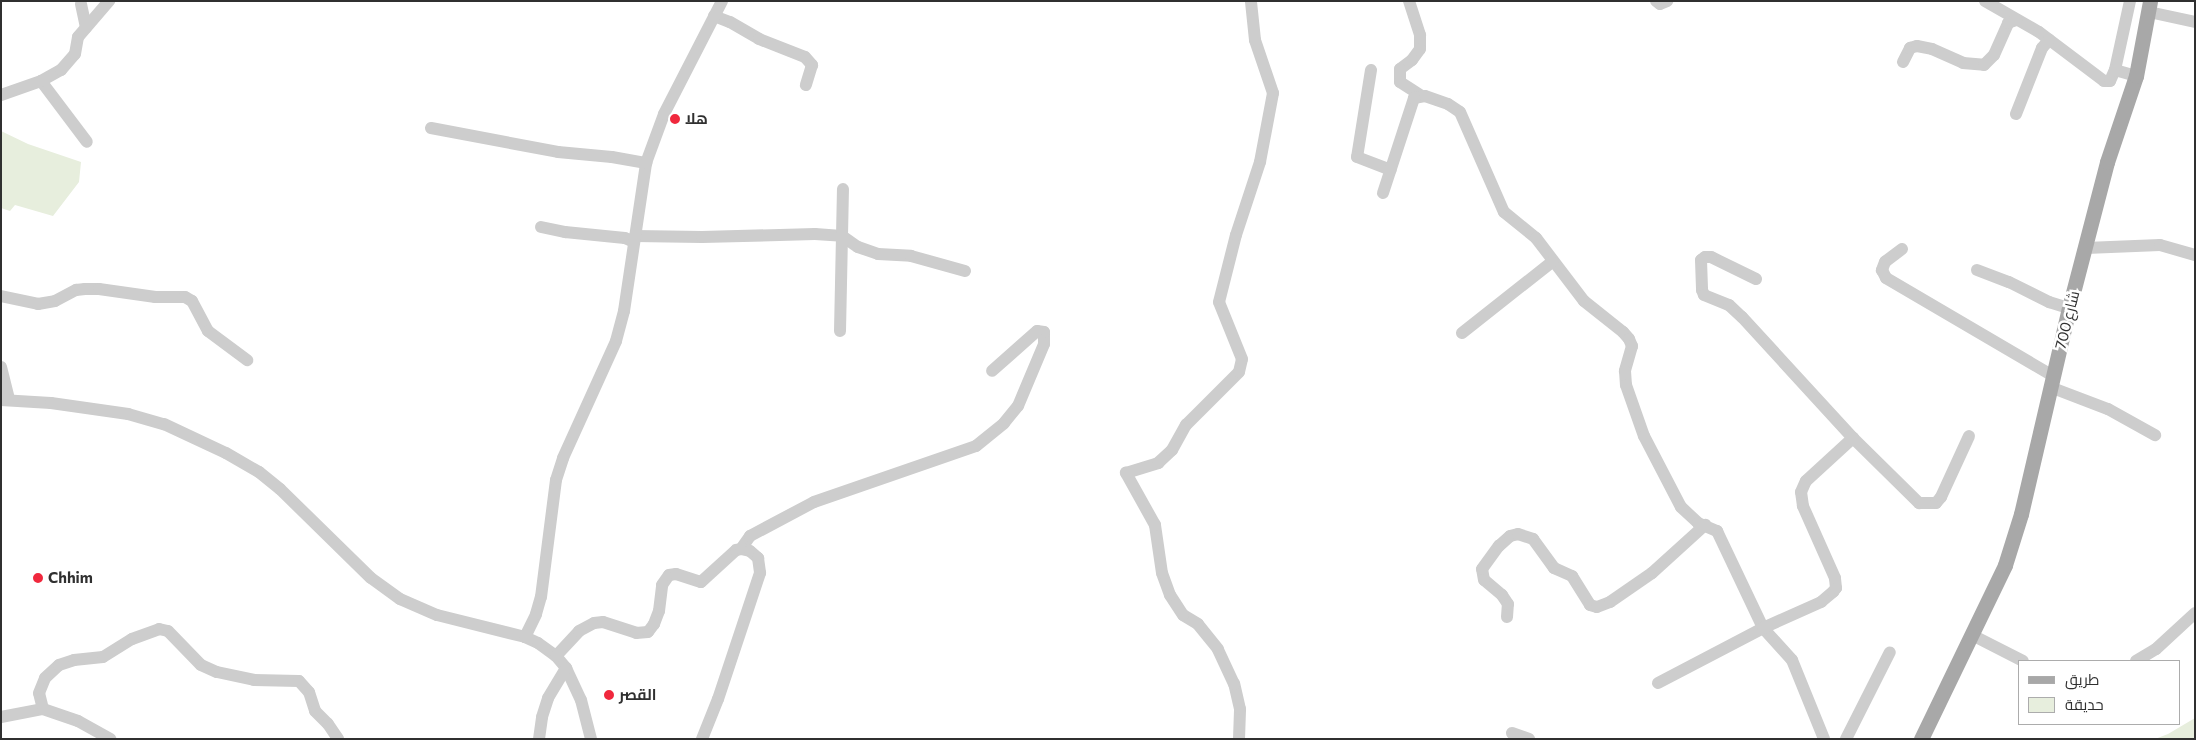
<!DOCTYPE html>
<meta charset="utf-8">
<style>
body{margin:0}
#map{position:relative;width:2196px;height:740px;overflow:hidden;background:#fff;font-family:Commissioner,Cairo,sans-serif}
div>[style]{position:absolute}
.green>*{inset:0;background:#e7eedd}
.minor>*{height:12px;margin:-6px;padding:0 6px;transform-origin:6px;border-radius:6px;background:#cdcdcd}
.major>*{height:15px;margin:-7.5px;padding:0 7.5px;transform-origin:7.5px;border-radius:7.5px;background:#a8a8a8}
.dots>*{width:14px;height:14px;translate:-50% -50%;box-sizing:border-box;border:2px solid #fff;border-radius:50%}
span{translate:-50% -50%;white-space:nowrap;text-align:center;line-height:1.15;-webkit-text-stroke:5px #fff;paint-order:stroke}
.poi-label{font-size:15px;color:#303030;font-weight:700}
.left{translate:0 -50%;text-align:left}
.street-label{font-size:15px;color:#303030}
.frame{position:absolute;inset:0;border:2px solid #303030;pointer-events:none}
.legend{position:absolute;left:2018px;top:660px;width:162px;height:65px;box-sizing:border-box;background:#fff;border:1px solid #acacac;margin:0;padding:6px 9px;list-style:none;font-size:15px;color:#303030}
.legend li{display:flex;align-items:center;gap:10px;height:25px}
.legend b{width:25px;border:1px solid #acacac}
</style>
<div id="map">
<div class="green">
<i style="clip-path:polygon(1px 131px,28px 144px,81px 162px,79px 182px,53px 216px,15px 205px,10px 211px,1px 208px)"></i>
<i style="clip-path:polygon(2195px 718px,2195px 739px,2155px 739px,2168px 734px)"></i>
</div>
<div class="minor">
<i style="left:1409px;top:1px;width:36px;rotate:72deg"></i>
<i style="left:1420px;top:35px;width:14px;rotate:90deg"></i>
<i style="left:1420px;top:49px;width:14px;rotate:126deg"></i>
<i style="left:1412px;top:60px;width:15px;rotate:143deg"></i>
<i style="left:1400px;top:69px;width:13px;rotate:90deg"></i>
<i style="left:1400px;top:82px;width:24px;rotate:33deg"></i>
<i style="left:1656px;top:1px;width:5px;rotate:37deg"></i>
<i style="left:1660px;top:4px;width:8px;rotate:-23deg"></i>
<i style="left:1985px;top:1px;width:62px;rotate:29.9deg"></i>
<i style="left:2039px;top:32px;width:81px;rotate:37deg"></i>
<i style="left:2104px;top:81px;width:6px"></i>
<i style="left:2110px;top:81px;width:12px;rotate:-66deg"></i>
<i style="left:2130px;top:1px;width:71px;rotate:102.3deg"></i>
<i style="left:2115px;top:70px;width:22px;rotate:16deg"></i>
<i style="left:81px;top:4px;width:24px;rotate:78deg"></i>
<i style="left:2149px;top:12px;width:47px;rotate:12.3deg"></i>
<i style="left:714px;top:16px;width:17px;rotate:21deg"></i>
<i style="left:730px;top:22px;width:34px;rotate:30deg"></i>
<i style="left:759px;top:39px;width:49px;rotate:21.4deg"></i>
<i style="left:805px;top:57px;width:11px;rotate:49deg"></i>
<i style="left:812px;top:65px;width:21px;rotate:107deg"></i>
<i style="left:1903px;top:62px;width:16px;rotate:-63deg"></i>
<i style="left:1910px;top:48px;width:7px;rotate:-16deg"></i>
<i style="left:1917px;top:46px;width:15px;rotate:11deg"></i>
<i style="left:1932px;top:49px;width:34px;rotate:24deg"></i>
<i style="left:1963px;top:63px;width:21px;rotate:5deg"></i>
<i style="left:1984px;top:65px;width:14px;rotate:-45deg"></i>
<i style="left:1994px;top:55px;width:35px;rotate:-66deg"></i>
<i style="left:2008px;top:23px;width:9px;rotate:-21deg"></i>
<i style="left:1371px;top:70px;width:88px;rotate:99.1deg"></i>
<i style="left:1357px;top:157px;width:36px;rotate:21deg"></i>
<i style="left:41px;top:81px;width:76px;rotate:53deg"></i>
<i style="left:1px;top:95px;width:42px;rotate:-19.3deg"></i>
<i style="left:41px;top:81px;width:23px;rotate:-29deg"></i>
<i style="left:61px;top:70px;width:21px;rotate:-49deg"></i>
<i style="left:75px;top:54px;width:17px;rotate:-80deg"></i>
<i style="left:78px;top:37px;width:48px;rotate:-49.3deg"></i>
<i style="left:2016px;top:114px;width:71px;rotate:-68.5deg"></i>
<i style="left:2042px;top:48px;width:11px;rotate:-49deg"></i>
<i style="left:431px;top:128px;width:129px;rotate:10.7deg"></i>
<i style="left:558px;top:152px;width:54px;rotate:5.3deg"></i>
<i style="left:612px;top:157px;width:35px;rotate:10deg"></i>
<i style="left:1383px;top:193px;width:100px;rotate:-71.9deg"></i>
<i style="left:1414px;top:98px;width:11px;rotate:-10deg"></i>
<i style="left:1425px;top:96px;width:24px;rotate:19deg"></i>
<i style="left:1448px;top:104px;width:14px;rotate:34deg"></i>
<i style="left:1460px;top:112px;width:109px;rotate:66.3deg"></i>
<i style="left:1504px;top:212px;width:41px;rotate:39.1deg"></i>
<i style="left:1536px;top:238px;width:79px;rotate:52.7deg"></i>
<i style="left:1584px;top:301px;width:50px;rotate:38.5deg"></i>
<i style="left:1623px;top:332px;width:9px;rotate:49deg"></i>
<i style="left:1629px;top:339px;width:8px;rotate:67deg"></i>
<i style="left:1632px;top:346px;width:26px;rotate:106deg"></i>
<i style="left:1625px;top:371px;width:14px;rotate:86deg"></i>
<i style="left:1626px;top:385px;width:54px;rotate:70.6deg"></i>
<i style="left:1644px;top:436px;width:80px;rotate:62.5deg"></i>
<i style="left:1681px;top:507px;width:23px;rotate:43deg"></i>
<i style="left:1698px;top:523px;width:21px;rotate:23deg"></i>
<i style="left:1717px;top:531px;width:107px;rotate:64.6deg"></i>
<i style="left:1763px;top:628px;width:43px;rotate:47.8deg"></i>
<i style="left:1792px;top:660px;width:85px;rotate:67.9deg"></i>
<i style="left:541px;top:227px;width:25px;rotate:12deg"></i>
<i style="left:565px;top:232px;width:60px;rotate:5.7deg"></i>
<i style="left:625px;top:238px;width:10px;rotate:24deg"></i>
<i style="left:635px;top:236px;width:67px;rotate:0.9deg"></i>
<i style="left:702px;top:237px;width:113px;rotate:-1.5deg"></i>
<i style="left:815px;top:234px;width:27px;rotate:4deg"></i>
<i style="left:842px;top:236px;width:19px;rotate:35deg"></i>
<i style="left:858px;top:247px;width:21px;rotate:19deg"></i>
<i style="left:878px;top:254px;width:33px;rotate:3deg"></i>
<i style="left:911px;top:256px;width:56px;rotate:15.5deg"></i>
<i style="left:2086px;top:248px;width:74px;rotate:-2.3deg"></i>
<i style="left:2160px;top:245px;width:36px;rotate:16deg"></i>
<i style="left:1902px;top:249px;width:21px;rotate:143deg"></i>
<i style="left:1885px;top:262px;width:9px;rotate:111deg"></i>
<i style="left:1882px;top:270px;width:9px;rotate:63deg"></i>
<i style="left:1886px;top:278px;width:194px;rotate:30.4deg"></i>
<i style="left:1977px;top:270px;width:34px;rotate:21deg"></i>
<i style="left:2009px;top:282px;width:45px;rotate:26.6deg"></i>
<i style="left:2049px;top:302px;width:21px;rotate:17deg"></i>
<i style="left:1756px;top:279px;width:50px;rotate:-153.9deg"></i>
<i style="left:1711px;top:257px;width:6px;rotate:180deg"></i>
<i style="left:1705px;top:257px;width:5px;rotate:143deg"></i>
<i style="left:1701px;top:260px;width:30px;rotate:88deg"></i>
<i style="left:1702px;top:290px;width:5px;rotate:68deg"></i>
<i style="left:1704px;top:295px;width:27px;rotate:22deg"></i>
<i style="left:1729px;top:305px;width:18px;rotate:43deg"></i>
<i style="left:1742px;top:317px;width:164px;rotate:47.5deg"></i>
<i style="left:1853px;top:438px;width:93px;rotate:44.6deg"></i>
<i style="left:1919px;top:503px;width:17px"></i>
<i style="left:1936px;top:503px;width:8px;rotate:-50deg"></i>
<i style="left:1941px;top:497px;width:67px;rotate:-65.3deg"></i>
<i style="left:1px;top:296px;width:38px;rotate:12deg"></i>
<i style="left:38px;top:304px;width:17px;rotate:-10deg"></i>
<i style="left:55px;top:301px;width:24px;rotate:-28deg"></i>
<i style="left:76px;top:290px;width:9px;rotate:-6deg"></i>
<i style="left:85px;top:289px;width:14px"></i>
<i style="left:99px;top:289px;width:57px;rotate:8.1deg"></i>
<i style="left:155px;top:297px;width:30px"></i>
<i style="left:185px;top:297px;width:8px;rotate:30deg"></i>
<i style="left:192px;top:301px;width:34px;rotate:62deg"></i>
<i style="left:208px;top:331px;width:49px;rotate:36.6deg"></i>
<i style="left:840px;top:331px;width:142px;rotate:-88.8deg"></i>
<i style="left:1462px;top:333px;width:115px;rotate:-38.3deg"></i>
<i style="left:1px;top:367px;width:33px;rotate:76deg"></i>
<i style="left:2050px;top:387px;width:62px;rotate:20.8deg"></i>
<i style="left:2108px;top:409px;width:54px;rotate:29deg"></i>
<i style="left:1px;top:400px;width:50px;rotate:3.4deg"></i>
<i style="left:51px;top:403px;width:78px;rotate:8.1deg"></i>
<i style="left:128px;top:414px;width:37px;rotate:16deg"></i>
<i style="left:164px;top:424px;width:68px;rotate:25.1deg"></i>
<i style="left:226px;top:453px;width:38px;rotate:30deg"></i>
<i style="left:259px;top:472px;width:27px;rotate:39deg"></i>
<i style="left:280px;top:489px;width:127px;rotate:44.4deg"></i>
<i style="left:371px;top:578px;width:36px;rotate:36deg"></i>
<i style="left:400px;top:599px;width:40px;rotate:23.4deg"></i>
<i style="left:437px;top:615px;width:91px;rotate:14deg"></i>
<i style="left:525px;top:637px;width:14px;rotate:25deg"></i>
<i style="left:538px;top:643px;width:22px;rotate:36deg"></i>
<i style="left:556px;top:656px;width:16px;rotate:50deg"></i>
<i style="left:566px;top:668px;width:35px;rotate:65deg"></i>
<i style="left:581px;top:700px;width:40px;rotate:75.6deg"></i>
<i style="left:741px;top:549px;width:16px;rotate:-55deg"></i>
<i style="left:750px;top:536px;width:72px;rotate:-28deg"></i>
<i style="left:814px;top:502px;width:171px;rotate:-19.1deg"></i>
<i style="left:976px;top:446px;width:36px;rotate:-39deg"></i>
<i style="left:1004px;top:423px;width:22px;rotate:-51deg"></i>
<i style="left:1018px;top:406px;width:67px;rotate:-67.2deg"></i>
<i style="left:1044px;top:344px;width:12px;rotate:-90deg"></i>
<i style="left:1044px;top:332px;width:7px;rotate:-172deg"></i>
<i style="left:1037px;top:331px;width:60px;rotate:138.4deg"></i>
<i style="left:1507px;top:617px;width:13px;rotate:-86deg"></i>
<i style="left:1508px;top:604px;width:11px;rotate:-124deg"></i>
<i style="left:1502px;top:595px;width:23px;rotate:-140deg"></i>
<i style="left:1484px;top:580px;width:11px;rotate:-100deg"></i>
<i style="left:1482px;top:569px;width:29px;rotate:-54deg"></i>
<i style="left:1499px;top:546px;width:15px;rotate:-42deg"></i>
<i style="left:1510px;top:536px;width:8px;rotate:-14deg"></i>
<i style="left:1518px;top:534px;width:16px;rotate:18deg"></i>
<i style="left:1533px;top:539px;width:36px;rotate:54deg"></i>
<i style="left:1554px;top:568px;width:20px;rotate:24deg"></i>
<i style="left:1572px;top:576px;width:34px;rotate:58deg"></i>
<i style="left:1590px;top:605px;width:7px;rotate:16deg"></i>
<i style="left:1597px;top:607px;width:14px;rotate:-21deg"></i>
<i style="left:1610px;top:602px;width:51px;rotate:-34.6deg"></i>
<i style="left:1652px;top:573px;width:72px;rotate:-42.2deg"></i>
<i style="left:1972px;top:635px;width:57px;rotate:27deg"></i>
<i style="left:525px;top:637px;width:25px;rotate:-64deg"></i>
<i style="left:536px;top:614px;width:18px;rotate:-74deg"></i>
<i style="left:541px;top:597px;width:118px;rotate:-82.7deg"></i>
<i style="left:556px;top:480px;width:23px;rotate:-72deg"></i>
<i style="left:563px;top:458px;width:128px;rotate:-65.6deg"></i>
<i style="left:616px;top:341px;width:31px;rotate:-75deg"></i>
<i style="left:624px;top:311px;width:150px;rotate:-81.5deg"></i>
<i style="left:646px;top:163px;width:52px;rotate:-69.8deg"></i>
<i style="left:664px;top:114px;width:127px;rotate:-62.8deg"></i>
<i style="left:556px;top:656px;width:34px;rotate:-47deg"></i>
<i style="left:579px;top:631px;width:17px;rotate:-28deg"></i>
<i style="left:594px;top:623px;width:9px;rotate:-6deg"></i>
<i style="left:603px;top:622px;width:35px;rotate:18deg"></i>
<i style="left:636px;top:633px;width:12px;rotate:-5deg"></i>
<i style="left:648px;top:632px;width:10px;rotate:-53deg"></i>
<i style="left:654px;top:624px;width:14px;rotate:-69deg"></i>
<i style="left:659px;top:611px;width:26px;rotate:-83deg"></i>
<i style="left:662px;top:585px;width:12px;rotate:-55deg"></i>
<i style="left:669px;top:575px;width:7px;rotate:-8deg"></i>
<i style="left:676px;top:574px;width:26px;rotate:18deg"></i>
<i style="left:701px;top:582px;width:47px;rotate:-42.4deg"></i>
<i style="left:736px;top:550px;width:5px;rotate:-11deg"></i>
<i style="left:741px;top:549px;width:9px;rotate:13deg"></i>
<i style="left:750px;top:551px;width:11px;rotate:41deg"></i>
<i style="left:758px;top:558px;width:15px;rotate:82deg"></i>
<i style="left:760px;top:573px;width:133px;rotate:108.4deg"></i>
<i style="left:718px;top:699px;width:43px;rotate:111.8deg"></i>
<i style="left:2136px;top:661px;width:23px;rotate:-31deg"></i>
<i style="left:2156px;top:649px;width:53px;rotate:-42.7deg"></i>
<i style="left:1658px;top:683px;width:119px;rotate:-27.6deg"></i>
<i style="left:1763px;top:628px;width:64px;rotate:-24.1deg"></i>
<i style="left:1821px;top:602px;width:16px;rotate:-40deg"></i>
<i style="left:1833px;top:592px;width:5px;rotate:-53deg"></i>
<i style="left:1836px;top:588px;width:10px;rotate:-96deg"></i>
<i style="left:1835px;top:578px;width:79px;rotate:-114deg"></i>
<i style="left:1803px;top:506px;width:14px;rotate:-98deg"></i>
<i style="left:1801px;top:492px;width:12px;rotate:-66deg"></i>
<i style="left:1806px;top:481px;width:64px;rotate:-42.5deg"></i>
<i style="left:43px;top:709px;width:16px;rotate:-104deg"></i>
<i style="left:39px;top:693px;width:16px;rotate:-68deg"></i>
<i style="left:45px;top:678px;width:19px;rotate:-43deg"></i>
<i style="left:59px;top:665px;width:16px;rotate:-18deg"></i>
<i style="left:74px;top:660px;width:29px;rotate:-6deg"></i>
<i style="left:103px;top:657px;width:34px;rotate:-32deg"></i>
<i style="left:132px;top:639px;width:29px;rotate:-20deg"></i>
<i style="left:159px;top:629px;width:9px;rotate:13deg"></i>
<i style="left:168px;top:631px;width:47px;rotate:45.9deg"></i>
<i style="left:201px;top:665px;width:17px;rotate:24deg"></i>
<i style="left:217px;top:672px;width:38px;rotate:12deg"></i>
<i style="left:254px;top:680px;width:45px;rotate:1.3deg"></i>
<i style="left:299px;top:681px;width:15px;rotate:48deg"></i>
<i style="left:309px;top:692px;width:20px;rotate:72deg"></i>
<i style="left:315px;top:711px;width:18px;rotate:45deg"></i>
<i style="left:328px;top:724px;width:18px;rotate:56deg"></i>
<i style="left:1px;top:717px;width:43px;rotate:-10.8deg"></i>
<i style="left:43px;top:709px;width:37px;rotate:19deg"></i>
<i style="left:78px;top:721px;width:37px;rotate:29deg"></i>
<i style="left:1512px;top:733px;width:18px;rotate:19deg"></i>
<i style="left:539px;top:739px;width:22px;rotate:-82deg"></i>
<i style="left:542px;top:717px;width:20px;rotate:-72deg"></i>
<i style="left:548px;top:698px;width:35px;rotate:-59deg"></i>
<i style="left:1239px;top:739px;width:30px;rotate:-88deg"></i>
<i style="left:1240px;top:709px;width:26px;rotate:-103deg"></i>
<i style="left:1234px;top:684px;width:38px;rotate:-115deg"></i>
<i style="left:1218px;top:649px;width:32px;rotate:-129deg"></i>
<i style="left:1198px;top:624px;width:17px;rotate:-149deg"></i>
<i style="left:1183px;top:615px;width:24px;rotate:-123deg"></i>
<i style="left:1170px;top:595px;width:23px;rotate:-110deg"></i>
<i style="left:1162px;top:573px;width:49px;rotate:-98.3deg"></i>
<i style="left:1155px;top:525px;width:60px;rotate:-119.1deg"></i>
<i style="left:1126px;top:473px;width:34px;rotate:-17deg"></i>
<i style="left:1158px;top:463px;width:19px;rotate:-43deg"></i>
<i style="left:1172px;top:450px;width:29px;rotate:-61deg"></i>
<i style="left:1186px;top:425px;width:75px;rotate:-45deg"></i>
<i style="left:1239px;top:372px;width:13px;rotate:-77deg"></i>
<i style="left:1242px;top:359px;width:61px;rotate:-112deg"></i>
<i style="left:1219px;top:302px;width:69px;rotate:-75.8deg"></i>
<i style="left:1236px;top:235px;width:77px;rotate:-71.8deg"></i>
<i style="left:1260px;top:162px;width:70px;rotate:-79.3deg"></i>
<i style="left:1273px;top:93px;width:56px;rotate:-108.8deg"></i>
<i style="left:1255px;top:40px;width:39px;rotate:-96deg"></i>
<i style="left:1846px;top:739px;width:97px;rotate:-63.2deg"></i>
</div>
<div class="major">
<i style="left:1921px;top:739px;width:193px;rotate:-64.2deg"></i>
<i style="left:2005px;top:565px;width:53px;rotate:-72.6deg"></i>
<i style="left:2021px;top:514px;width:212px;rotate:-76.9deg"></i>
<i style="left:2069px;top:308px;width:151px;rotate:-75.4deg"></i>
<i style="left:2107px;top:162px;width:91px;rotate:-71.4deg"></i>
<i style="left:2136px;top:76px;width:76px;rotate:-79.4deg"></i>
</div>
<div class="dots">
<i style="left:675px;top:119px;background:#f0283d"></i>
<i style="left:38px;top:578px;background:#f0283d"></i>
<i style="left:609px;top:695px;background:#f0283d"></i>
</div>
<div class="poi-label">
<span class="left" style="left:685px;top:119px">هلا</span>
<span class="left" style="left:48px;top:578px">Chhim</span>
<span class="left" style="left:619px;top:695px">القصر</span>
</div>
<div class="street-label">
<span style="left:2067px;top:320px;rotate:-76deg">شارع 700</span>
</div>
<div class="frame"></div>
<ul class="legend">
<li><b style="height:6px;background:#a8a8a8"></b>طريق</li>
<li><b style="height:14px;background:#e7eedd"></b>حديقة</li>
</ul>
</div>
